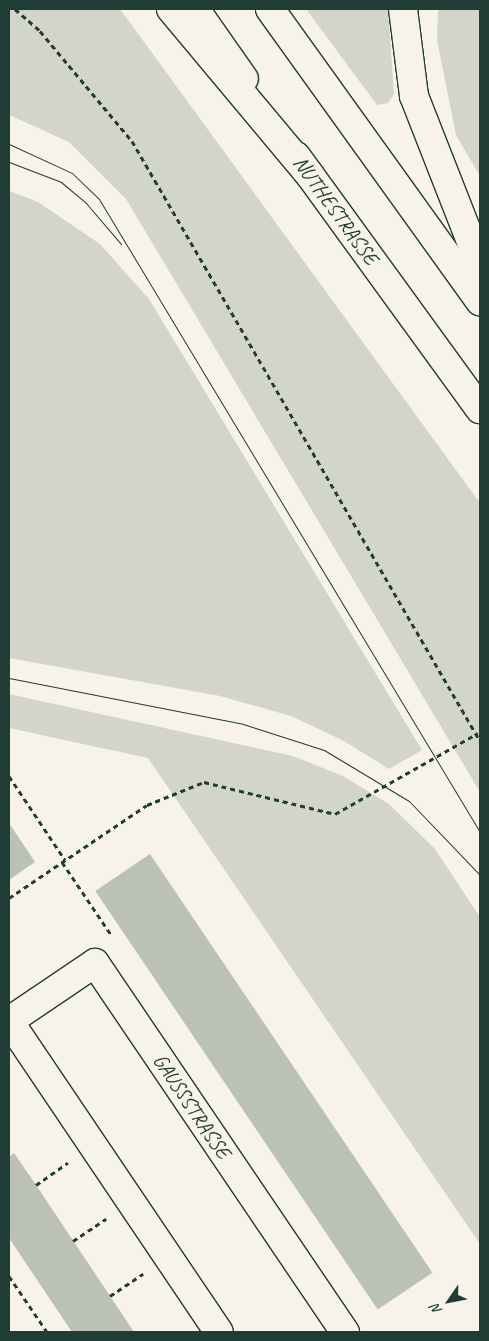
<!DOCTYPE html>
<style>
body{margin:0}
#map{position:relative;width:489px;height:1341px;overflow:hidden;background:#f7f3e8;font-family:Caveat,sans-serif}
div>[style]{position:absolute}
.green>*{inset:0;background:#d3d5ca}
.building>*{inset:0;background:#bbc1b6;transform-origin:0 0}
.path>*{height:3px;margin-top:-1.5px;transform-origin:0;background:repeating-linear-gradient(90deg,#1f3d34 0 5px,transparent 0 9px)}
.roads{filter:drop-shadow(1px 0 #1f3d34) drop-shadow(-1px 0 #1f3d34) drop-shadow(0 1px #1f3d34) drop-shadow(0 -1px #1f3d34)}
.minor>*{height:28px;margin:-14px;padding:0 14px;transform-origin:14px;border-radius:14px;background:#f7f3e8}
.trunk>*{height:28px;margin:-14px;padding:0 14px;transform-origin:14px;border-radius:14px;background:#f7f3e8}
.motorway>*{height:28px;margin:-14px;padding:0 14px;transform-origin:14px;border-radius:14px;background:#f7f3e8}
.tram>*{height:1px;margin:-0.5px;padding:0 0.5px;transform-origin:0.5px;border-radius:0.5px;background:#1f3d34}
span{translate:-50% -50%;white-space:nowrap;text-align:center;line-height:1.15;-webkit-text-stroke:4px #f7f3e8;paint-order:stroke}
.street-label{font-size:21px;color:#1f3d34}
.frame{position:absolute;inset:0;border:10px solid #1f3d34;pointer-events:none}
.north{position:absolute;left:424px;top:1276px;width:50px;height:50px;-webkit-text-stroke:4px #f7f3e8;paint-order:stroke;rotate:237deg;font-size:14px;font-weight:700;line-height:20px;text-align:center;color:#1f3d34}
.north::after{content:'';display:block;margin:auto;width:18px;height:22px;background:#1f3d34;clip-path:polygon(50% 0,100% 100%,50% 72%,0 100%)}
</style>
<div id="map">
<div class="green">
<i style="clip-path:polygon(9px 9px,120px 9px,480px 503px,480px 792px,126px 199px,69px 142px,9px 115px)"></i>
<i style="clip-path:polygon(306px 9px,388px 9px,394px 94px,388px 103px,377px 105px)"></i>
<i style="clip-path:polygon(438px 9px,480px 9px,480px 176px,456px 135px,437px 40px)"></i>
<i style="clip-path:polygon(9px 191px,38px 202px,100px 244px,149px 299px,422px 750px,389px 769px,344px 741px,291px 716px,220px 696px,9px 658px)"></i>
<i style="clip-path:polygon(9px 694px,293px 756px,343px 776px,389px 804px,435px 849px,480px 917px,480px 1244px,148px 758px,9px 728px)"></i>
</div>
<div class="building">
<i style="clip-path:polygon(9px 823px,35px 862px,9px 880px)"></i>
<i style="left:150px;top:854px;width:505px;height:66px;rotate:56deg"></i>
<i style="clip-path:polygon(14px 1153px,36px 1185px,134px 1332px,72px 1332px,9px 1238px,9px 1157px)"></i>
</div>
<div class="path">
<i style="left:15px;top:9px;width:33px;rotate:41deg"></i>
<i style="left:40px;top:31px;width:143px;rotate:50.1deg"></i>
<i style="left:132px;top:141px;width:694px;rotate:59.89deg"></i>
<i style="left:9px;top:776px;width:101px;rotate:56.3deg"></i>
<i style="left:62px;top:862px;width:89px;rotate:56deg"></i>
<i style="left:9px;top:898px;width:166px;rotate:-34deg"></i>
<i style="left:147px;top:805px;width:61px;rotate:-22deg"></i>
<i style="left:204px;top:782px;width:135px;rotate:13.7deg"></i>
<i style="left:335px;top:814px;width:164px;rotate:-29.5deg"></i>
<i style="left:36px;top:1185px;width:39px;rotate:-35deg"></i>
<i style="left:73px;top:1241px;width:40px;rotate:-34deg"></i>
<i style="left:9px;top:1276px;width:68px;rotate:55.8deg"></i>
<i style="left:110px;top:1296px;width:40px;rotate:-34deg"></i>
</div>
<div class="roads">
<div class="minor">
<i style="left:12px;top:1019px;width:100px;rotate:-34deg"></i>
<i style="left:95px;top:963px;width:446px;rotate:55.9deg"></i>
<i style="left:9px;top:1021px;width:375px;rotate:56deg"></i>
</div>
<div class="trunk">
<i style="left:195px;top:9px;width:85px;rotate:55deg"></i>
<i style="left:270px;top:9px;width:360px;rotate:54.3deg"></i>
<i style="left:296px;top:156px;width:313px;rotate:54deg"></i>
</div>
<div class="motorway">
<i style="left:171px;top:9px;width:217px;rotate:50.1deg"></i>
<i style="left:403px;top:9px;width:88px;rotate:82.8deg"></i>
<i style="left:414px;top:96px;width:180px;rotate:68.6deg"></i>
</div>
</div>
<div class="tram">
<i style="left:9px;top:144px;width:69px;rotate:24.7deg"></i>
<i style="left:72px;top:173px;width:37px;rotate:44deg"></i>
<i style="left:99px;top:199px;width:739px;rotate:58.96deg"></i>
<i style="left:9px;top:162px;width:56px;rotate:21deg"></i>
<i style="left:61px;top:182px;width:33px;rotate:40deg"></i>
<i style="left:86px;top:203px;width:54px;rotate:49.5deg"></i>
<i style="left:9px;top:678px;width:238px;rotate:11.1deg"></i>
<i style="left:243px;top:724px;width:85px;rotate:17.8deg"></i>
<i style="left:324px;top:750px;width:99px;rotate:31deg"></i>
<i style="left:409px;top:801px;width:103px;rotate:46.2deg"></i>
</div>
<div class="street-label">
<span style="left:336px;top:210px;rotate:54deg">NUTHESTRASSE</span>
<span style="left:192px;top:1106px;rotate:56deg">GAUSSSTRASSE</span>
</div>
<div class="frame"></div>
<div class="north">N</div>
</div>
